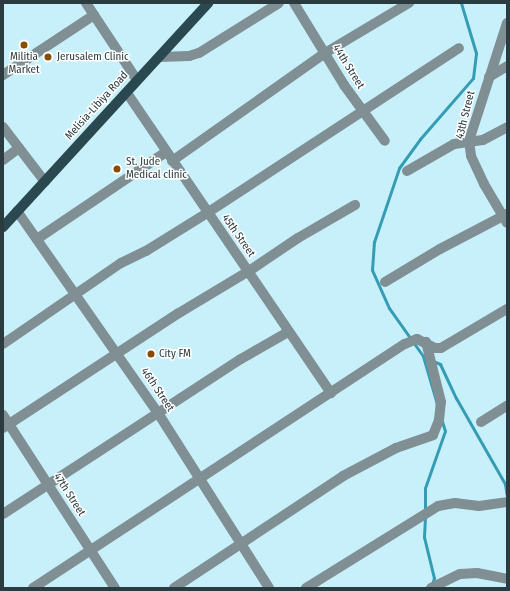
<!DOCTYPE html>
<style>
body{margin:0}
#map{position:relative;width:510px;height:591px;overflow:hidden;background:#c8f0fa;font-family:"Fira Sans Condensed",sans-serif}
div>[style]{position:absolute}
.stream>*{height:3px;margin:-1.5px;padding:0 1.5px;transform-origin:1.5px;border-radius:1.5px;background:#349db3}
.minor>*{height:10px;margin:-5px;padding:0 5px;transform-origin:5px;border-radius:5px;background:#7f8f93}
.major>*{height:10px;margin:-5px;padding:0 5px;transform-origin:5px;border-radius:5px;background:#2a484f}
.dots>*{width:11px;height:11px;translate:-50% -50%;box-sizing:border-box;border:2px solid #fff;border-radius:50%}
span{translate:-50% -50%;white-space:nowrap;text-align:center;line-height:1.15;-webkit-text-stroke:3px #fff;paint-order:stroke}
.poi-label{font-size:11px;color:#2b3b3f}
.left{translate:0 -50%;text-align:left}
.street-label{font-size:11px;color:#2b3b3f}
.frame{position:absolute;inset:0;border:4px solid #2b3b3f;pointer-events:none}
</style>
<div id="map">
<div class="stream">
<i style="left:433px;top:361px;width:8px;rotate:23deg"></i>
<i style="left:440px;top:364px;width:38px;rotate:65deg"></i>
<i style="left:456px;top:398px;width:99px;rotate:60.3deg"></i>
<i style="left:505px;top:484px;width:12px;rotate:81deg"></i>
<i style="left:437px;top:404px;width:50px;rotate:-106.3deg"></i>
<i style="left:423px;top:356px;width:59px;rotate:-125.3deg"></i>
<i style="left:389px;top:308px;width:42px;rotate:-114.1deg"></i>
<i style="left:372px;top:270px;width:28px;rotate:-86deg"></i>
<i style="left:374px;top:242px;width:78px;rotate:-71.3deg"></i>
<i style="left:399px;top:168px;width:36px;rotate:-54deg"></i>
<i style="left:420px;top:139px;width:81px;rotate:-49deg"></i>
<i style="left:473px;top:78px;width:25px;rotate:-83deg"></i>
<i style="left:476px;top:53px;width:52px;rotate:-106.7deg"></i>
<i style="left:425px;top:512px;width:24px;rotate:-90deg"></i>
<i style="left:425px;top:488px;width:60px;rotate:-70.7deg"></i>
<i style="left:445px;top:431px;width:10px;rotate:-107deg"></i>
<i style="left:425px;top:517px;width:20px;rotate:93deg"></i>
<i style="left:424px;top:537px;width:42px;rotate:76.3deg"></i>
<i style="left:434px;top:578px;width:6px;rotate:108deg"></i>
</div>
<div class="minor">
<i style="left:86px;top:3px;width:92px;rotate:56.5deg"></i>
<i style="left:294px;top:3px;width:96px;rotate:58.6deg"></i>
<i style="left:344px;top:85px;width:69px;rotate:53.8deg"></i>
<i style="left:507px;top:23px;width:124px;rotate:107.9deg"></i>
<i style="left:469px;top:141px;width:15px;rotate:82deg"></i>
<i style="left:471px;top:156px;width:31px;rotate:65deg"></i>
<i style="left:484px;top:184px;width:45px;rotate:59.5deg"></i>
<i style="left:160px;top:57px;width:29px;rotate:-2deg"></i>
<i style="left:189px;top:56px;width:10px;rotate:-17deg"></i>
<i style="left:199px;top:53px;width:94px;rotate:-32deg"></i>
<i style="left:3px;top:75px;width:109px;rotate:-33.4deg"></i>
<i style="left:489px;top:77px;width:21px;rotate:-31deg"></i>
<i style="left:127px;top:93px;width:363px;rotate:55.8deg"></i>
<i style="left:3px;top:127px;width:69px;rotate:52.6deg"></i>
<i style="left:3px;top:160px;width:20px;rotate:-37deg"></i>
<i style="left:172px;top:161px;width:187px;rotate:-35.2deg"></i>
<i style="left:325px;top:53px;width:98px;rotate:-30.8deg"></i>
<i style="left:407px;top:171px;width:54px;rotate:-29.9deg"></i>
<i style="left:454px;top:144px;width:29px;rotate:-8deg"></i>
<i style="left:483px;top:140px;width:27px;rotate:-28deg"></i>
<i style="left:17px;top:211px;width:246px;rotate:55.1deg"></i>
<i style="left:158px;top:413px;width:207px;rotate:57.6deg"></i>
<i style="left:37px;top:239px;width:156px;rotate:-34deg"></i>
<i style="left:385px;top:282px;width:64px;rotate:-31deg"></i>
<i style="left:440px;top:249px;width:76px;rotate:-27.6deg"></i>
<i style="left:3px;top:344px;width:143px;rotate:-34.5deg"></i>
<i style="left:121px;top:263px;width:28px;rotate:-26deg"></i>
<i style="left:146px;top:251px;width:72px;rotate:-31.9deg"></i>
<i style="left:207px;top:213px;width:301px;rotate:-33.2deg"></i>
<i style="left:3px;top:415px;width:206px;rotate:57.1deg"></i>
<i style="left:481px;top:422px;width:31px;rotate:-32deg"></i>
<i style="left:3px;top:428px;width:210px;rotate:-33.2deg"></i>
<i style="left:179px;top:313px;width:82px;rotate:-31deg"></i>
<i style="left:249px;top:271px;width:59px;rotate:-34deg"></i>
<i style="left:298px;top:238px;width:66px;rotate:-30.1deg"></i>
<i style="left:3px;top:514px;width:284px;rotate:-33.1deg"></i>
<i style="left:241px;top:359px;width:54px;rotate:-29.9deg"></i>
<i style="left:33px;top:588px;width:445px;rotate:-33.3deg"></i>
<i style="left:405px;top:344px;width:13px;rotate:-23deg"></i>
<i style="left:417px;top:339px;width:20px;rotate:27deg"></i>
<i style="left:435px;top:348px;width:6px"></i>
<i style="left:441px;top:348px;width:77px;rotate:-30.6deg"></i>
<i style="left:174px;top:588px;width:203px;rotate:-33.5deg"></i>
<i style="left:343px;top:476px;width:60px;rotate:-27.8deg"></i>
<i style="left:396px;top:448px;width:39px;rotate:-19deg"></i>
<i style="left:433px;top:435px;width:16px;rotate:-68deg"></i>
<i style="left:439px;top:420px;width:18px;rotate:-84deg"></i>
<i style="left:441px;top:402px;width:62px;rotate:-104deg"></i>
<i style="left:306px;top:588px;width:155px;rotate:-31.8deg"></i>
<i style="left:438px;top:506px;width:17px;rotate:-10deg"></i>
<i style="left:455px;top:503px;width:24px;rotate:7deg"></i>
<i style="left:479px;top:506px;width:28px;rotate:-8deg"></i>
<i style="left:431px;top:588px;width:32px;rotate:-26deg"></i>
<i style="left:460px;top:574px;width:17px;rotate:-3deg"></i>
<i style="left:477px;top:573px;width:31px;rotate:11deg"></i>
</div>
<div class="major">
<i style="left:3px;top:227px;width:304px;rotate:-47.5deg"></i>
</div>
<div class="dots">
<i style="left:24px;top:45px;background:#864d00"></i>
<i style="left:48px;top:57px;background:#864d00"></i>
<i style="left:117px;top:169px;background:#864d00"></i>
<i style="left:151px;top:354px;background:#864d00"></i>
</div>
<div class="poi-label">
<span class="left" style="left:57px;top:57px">Jerusalem Clinic</span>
<span style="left:24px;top:64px">Militia<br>Market</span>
<span class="left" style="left:126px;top:169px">St. Jude<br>Medical clinic</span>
<span class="left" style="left:159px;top:354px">City FM</span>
</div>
<div class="street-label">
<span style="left:348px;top:67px;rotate:58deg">44th Street</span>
<span style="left:97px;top:106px;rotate:-48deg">Melisia-Libiya Road</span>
<span style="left:466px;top:115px;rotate:-76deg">43th Street</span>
<span style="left:238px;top:236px;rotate:55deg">45th Street</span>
<span style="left:157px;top:390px;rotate:56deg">46th Street</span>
<span style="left:69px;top:495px;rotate:57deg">47th Street</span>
</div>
<div class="frame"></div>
</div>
